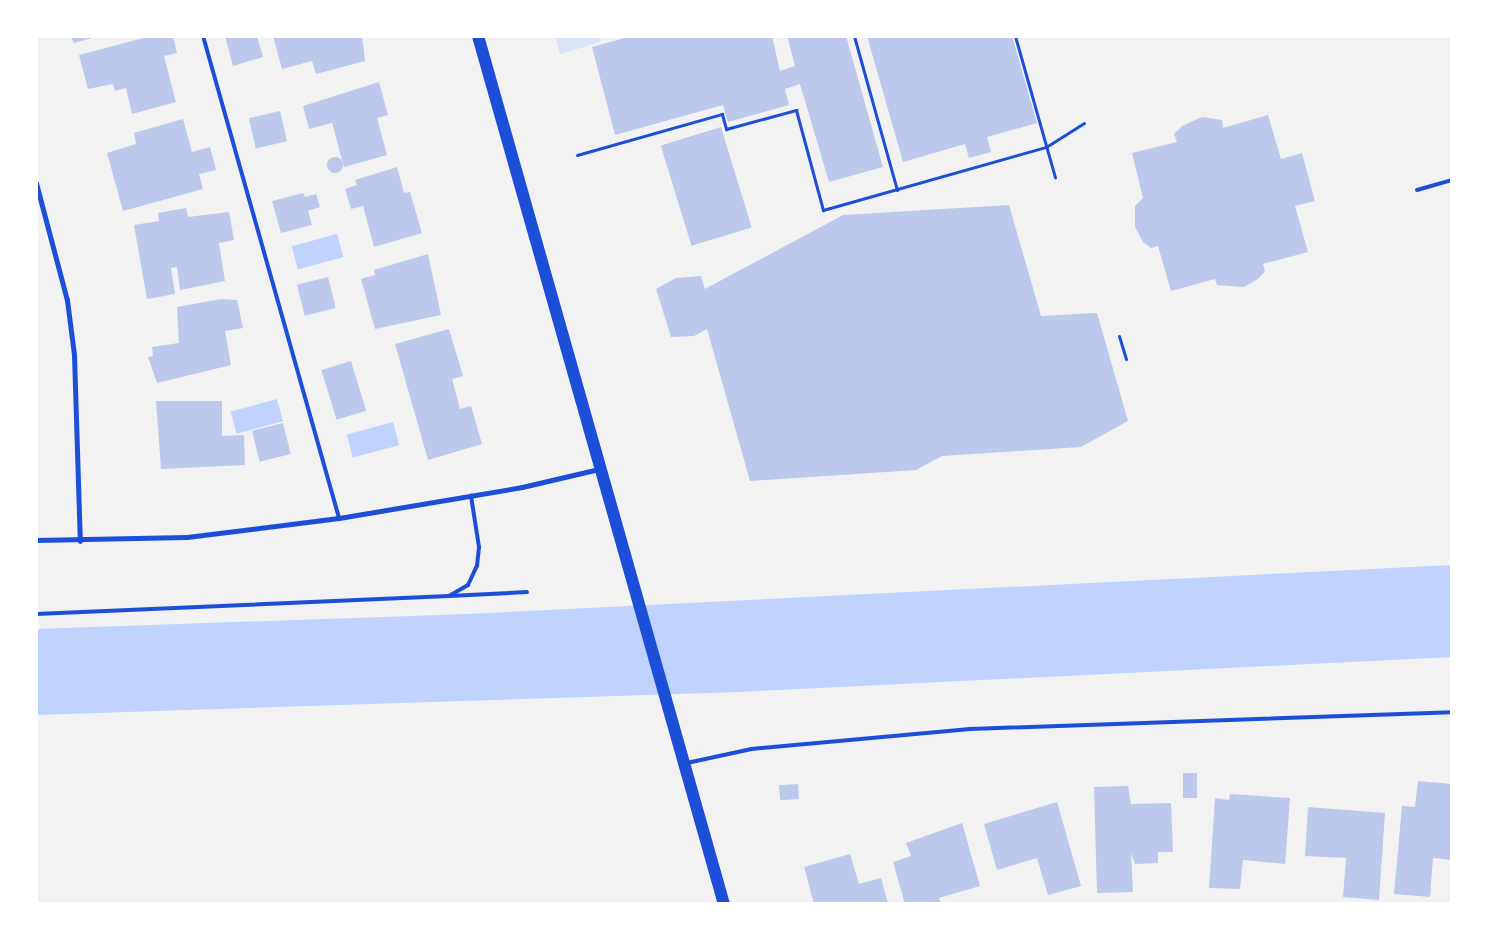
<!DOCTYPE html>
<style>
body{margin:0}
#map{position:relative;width:1488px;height:940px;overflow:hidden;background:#f2f2f2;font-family:Merriweather,serif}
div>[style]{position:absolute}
.green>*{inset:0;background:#dbe4f7}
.water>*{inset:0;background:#bfd3fe;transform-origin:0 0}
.building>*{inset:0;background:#bdc9ec;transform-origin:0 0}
.round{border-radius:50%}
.path>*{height:3px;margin:-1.5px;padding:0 1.5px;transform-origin:1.5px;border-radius:1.5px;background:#1d4ed8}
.service>*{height:4px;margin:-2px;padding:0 2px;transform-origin:2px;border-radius:2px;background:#1d4ed8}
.minor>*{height:5px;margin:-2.5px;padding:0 2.5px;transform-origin:2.5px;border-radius:2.5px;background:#1d4ed8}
.primary>*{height:12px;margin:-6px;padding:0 6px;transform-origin:6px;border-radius:6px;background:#1d4ed8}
span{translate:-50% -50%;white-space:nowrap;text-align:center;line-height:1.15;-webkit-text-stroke:4.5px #fff;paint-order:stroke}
.frame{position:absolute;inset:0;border:38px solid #fff;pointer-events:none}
</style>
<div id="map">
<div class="green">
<i style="clip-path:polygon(555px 36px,599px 36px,601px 42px,560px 54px)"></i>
</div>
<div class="water">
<i style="left:337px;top:234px;width:24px;height:47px;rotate:75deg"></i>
<i style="left:277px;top:399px;width:23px;height:48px;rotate:75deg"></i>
<i style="left:393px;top:422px;width:24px;height:48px;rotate:75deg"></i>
<i style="clip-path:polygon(1452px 565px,1452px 657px,739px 692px,36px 715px,36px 629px,468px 614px)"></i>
</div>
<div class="building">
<i style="clip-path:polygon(70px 36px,96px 36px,96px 37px,74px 43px)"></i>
<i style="clip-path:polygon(151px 36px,173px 36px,177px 53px,164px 56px,176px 102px,132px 114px,126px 88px,115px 91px,113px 84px,88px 89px,79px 55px)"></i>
<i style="clip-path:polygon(225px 36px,257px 36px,263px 57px,233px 66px)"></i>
<i style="clip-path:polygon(273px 36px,362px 36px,365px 61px,316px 74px,312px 61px,282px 69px)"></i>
<i style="clip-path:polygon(631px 36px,772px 36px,780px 71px,795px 66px,787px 36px,846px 36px,883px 167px,829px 182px,800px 84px,785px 89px,789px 105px,728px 122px,723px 105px,615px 135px,592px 47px)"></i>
<i style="clip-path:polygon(867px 36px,1012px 36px,1037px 123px,987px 137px,991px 152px,969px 158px,965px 144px,903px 162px)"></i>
<i style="clip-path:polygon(379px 82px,388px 115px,377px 118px,387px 155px,344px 167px,332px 123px,309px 129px,303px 106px)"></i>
<i style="left:280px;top:111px;width:31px;height:32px;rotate:77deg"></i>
<i style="clip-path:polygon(1268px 115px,1281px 159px,1302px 153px,1315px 201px,1295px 206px,1308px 252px,1263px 264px,1265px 271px,1258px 279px,1244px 287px,1217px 285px,1215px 279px,1171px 291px,1158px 246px,1151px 248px,1143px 242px,1135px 227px,1135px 206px,1143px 198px,1132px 153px,1177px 142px,1174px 134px,1182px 126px,1202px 117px,1222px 120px,1223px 128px)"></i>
<i style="clip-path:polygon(183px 119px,192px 152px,210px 147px,216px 170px,199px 174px,203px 189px,123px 211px,107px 153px,136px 144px,134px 133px)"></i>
<i style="left:721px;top:127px;width:105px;height:63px;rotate:73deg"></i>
<i class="round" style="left:327px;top:157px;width:16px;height:16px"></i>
<i style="clip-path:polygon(397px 167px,404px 193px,410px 192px,422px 233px,374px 247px,363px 206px,351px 209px,345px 189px,357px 185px,355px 180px)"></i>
<i style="clip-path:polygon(303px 193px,305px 197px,316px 194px,320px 207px,308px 211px,312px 225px,281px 233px,272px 201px)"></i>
<i style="clip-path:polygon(1009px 205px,1041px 316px,1097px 313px,1128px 421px,1081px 447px,942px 456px,916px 470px,750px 481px,707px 329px,694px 336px,671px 337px,656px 289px,676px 278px,701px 276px,705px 289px,843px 215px)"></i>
<i style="clip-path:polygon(186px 208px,188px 217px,229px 212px,234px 240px,219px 243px,225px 281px,180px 290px,177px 267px,171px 268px,175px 294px,147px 299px,134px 225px,159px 221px,158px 213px)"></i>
<i style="clip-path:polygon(428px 254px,441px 315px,375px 329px,361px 279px,375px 275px,374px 270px)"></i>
<i style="left:328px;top:277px;width:32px;height:32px;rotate:76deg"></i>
<i style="clip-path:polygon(221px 299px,237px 300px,243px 328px,225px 331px,231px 365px,157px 383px,148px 357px,153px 356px,152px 347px,179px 343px,177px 307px)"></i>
<i style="clip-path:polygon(449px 329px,463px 376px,452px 379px,460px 409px,471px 406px,482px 444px,428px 460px,395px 344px)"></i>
<i style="left:351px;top:361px;width:52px;height:31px;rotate:73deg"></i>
<i style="clip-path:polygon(156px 401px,222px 401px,222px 436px,244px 435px,245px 465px,161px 469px)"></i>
<i style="left:283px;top:423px;width:32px;height:32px;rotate:76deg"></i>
<i style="left:1183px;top:773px;width:14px;height:25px"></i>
<i style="clip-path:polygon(1418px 781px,1452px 784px,1452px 860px,1433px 858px,1430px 897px,1394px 894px,1402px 806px,1415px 807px)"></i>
<i style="left:798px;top:784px;width:15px;height:19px;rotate:86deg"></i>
<i style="clip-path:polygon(1128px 786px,1131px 804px,1171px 803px,1173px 852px,1158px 852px,1158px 863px,1135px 864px,1131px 853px,1133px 892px,1097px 893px,1094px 787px)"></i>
<i style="clip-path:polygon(1230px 794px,1290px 798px,1285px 864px,1243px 860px,1240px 889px,1209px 888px,1215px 798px,1229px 800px)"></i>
<i style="clip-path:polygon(1057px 802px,1081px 886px,1048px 895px,1037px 858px,997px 870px,984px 824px)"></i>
<i style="clip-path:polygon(1308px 807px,1385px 813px,1379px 900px,1343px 897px,1346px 858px,1305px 856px)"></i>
<i style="clip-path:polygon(962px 823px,980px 886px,939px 898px,941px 904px,905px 904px,893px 862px,911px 856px,906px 843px)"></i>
<i style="clip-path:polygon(850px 854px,859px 884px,881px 878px,888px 904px,814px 904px,804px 867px)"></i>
</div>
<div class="path">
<i style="left:854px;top:36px;width:160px;rotate:74.4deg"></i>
<i style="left:1015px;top:36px;width:147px;rotate:74.2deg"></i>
<i style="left:577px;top:155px;width:151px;rotate:-15.8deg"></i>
<i style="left:722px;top:114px;width:16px;rotate:75deg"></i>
<i style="left:726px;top:129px;width:73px;rotate:-15.2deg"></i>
<i style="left:796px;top:110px;width:104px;rotate:74.9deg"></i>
<i style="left:823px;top:210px;width:232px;rotate:-15.8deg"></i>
<i style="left:1046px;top:147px;width:45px;rotate:-32.3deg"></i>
<i style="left:1119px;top:336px;width:24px;rotate:73deg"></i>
</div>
<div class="service">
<i style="left:203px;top:36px;width:501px;rotate:74.24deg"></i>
<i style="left:1417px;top:190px;width:36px;rotate:-16deg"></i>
<i style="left:449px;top:596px;width:78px;rotate:-2.9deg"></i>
<i style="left:36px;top:614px;width:413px;rotate:-2.5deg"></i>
<i style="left:449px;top:596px;width:22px;rotate:-30deg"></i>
<i style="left:468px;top:585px;width:21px;rotate:-65deg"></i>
<i style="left:477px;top:566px;width:19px;rotate:-84deg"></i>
<i style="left:479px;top:547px;width:52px;rotate:-98.9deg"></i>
<i style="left:687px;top:763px;width:66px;rotate:-12.3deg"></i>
<i style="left:751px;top:749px;width:220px;rotate:-5.2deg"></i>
<i style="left:970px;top:729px;width:482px;rotate:-2deg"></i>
</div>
<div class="minor">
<i style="left:36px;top:183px;width:121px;rotate:75.2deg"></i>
<i style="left:67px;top:300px;width:55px;rotate:82.7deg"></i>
<i style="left:74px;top:355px;width:186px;rotate:88.2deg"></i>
<i style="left:36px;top:540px;width:151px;rotate:-1.1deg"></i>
<i style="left:187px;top:537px;width:153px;rotate:-7.1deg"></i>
<i style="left:339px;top:518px;width:186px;rotate:-9.6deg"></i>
<i style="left:522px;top:487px;width:79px;rotate:-13.2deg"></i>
</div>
<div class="primary">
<i style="left:478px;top:36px;width:902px;rotate:74.18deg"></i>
</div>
<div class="frame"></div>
</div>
